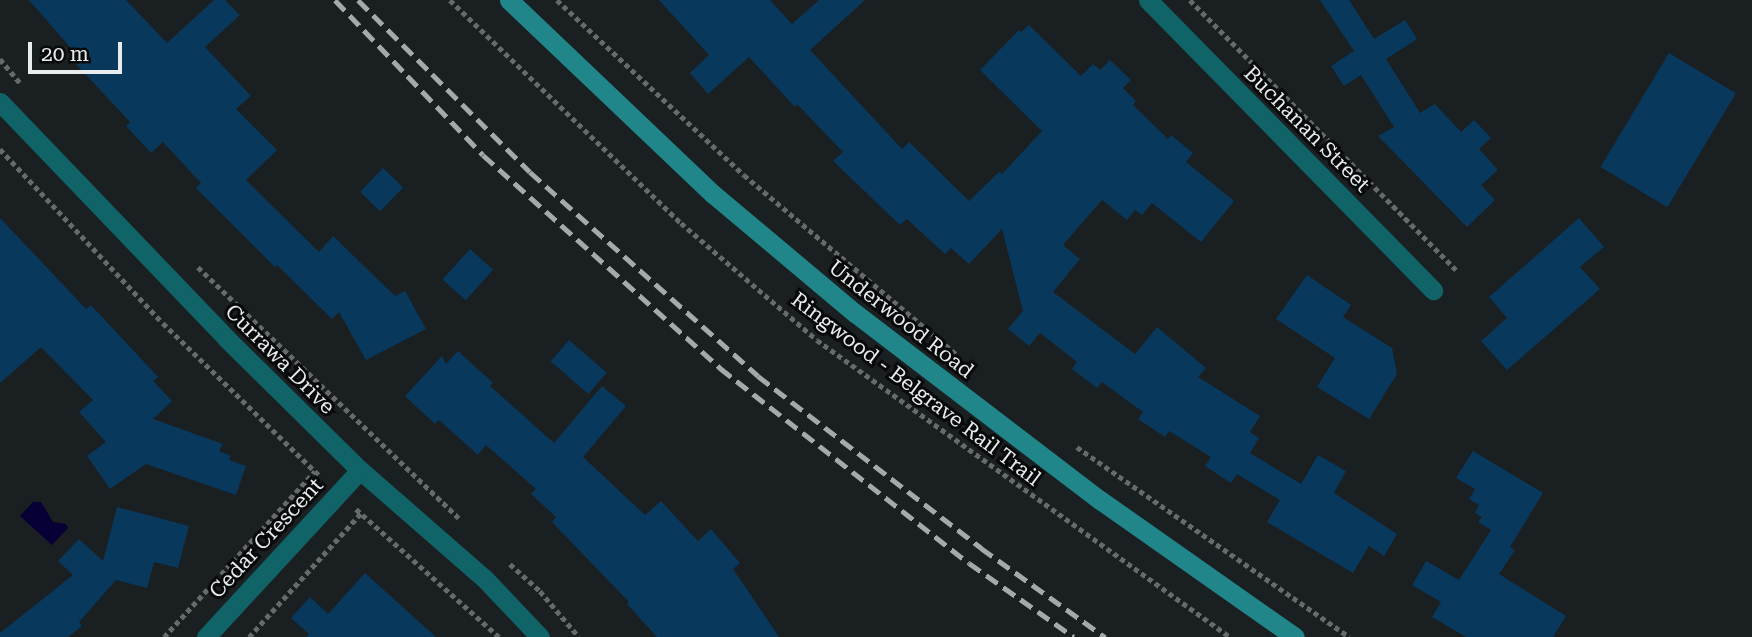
<!DOCTYPE html>
<style>
body{margin:0}
#map{position:relative;width:1752px;height:637px;overflow:hidden;background:#1a1f21;font-family:"Roboto Serif",serif}
div>[style]{position:absolute}
.water>*{inset:0;background:#060037}
.building>*{inset:0;background:#09385d;transform-origin:0 0}
.path>*{height:4.5px;margin-top:-2.25px;transform-origin:0;background:repeating-linear-gradient(90deg,#666a6c 0 5px,transparent 0 8.5px)}
.minor>*{height:19px;margin:-9.5px;padding:0 9.5px;transform-origin:9.5px;border-radius:9.5px;background:#106366}
.secondary>*{height:19px;margin:-9.5px;padding:0 9.5px;transform-origin:9.5px;border-radius:9.5px;background:#20868a}
.rail>*{height:5px;margin-top:-2.5px;transform-origin:0;background:repeating-linear-gradient(90deg,#a5a9aa 0 14px,transparent 0 21px)}
span{translate:-50% -50%;white-space:nowrap;text-align:center;line-height:1.15;-webkit-text-stroke:6px #07090a;paint-order:stroke}
.street-label{font-size:21px;color:#e8eced}
.scale{position:absolute;left:28px;top:42px;width:94px;height:32px;box-sizing:border-box;border:4px solid #e8eced;border-top:0;padding-left:9px;font-size:21px;line-height:24px;white-space:nowrap;color:#e8eced;-webkit-text-stroke:5px #07090a;paint-order:stroke}
</style>
<div id="map">
<div class="water">
<i style="clip-path:polygon(33px 502px,41px 502px,53px 522px,66px 524px,68px 528px,52px 545px,20px 516px)"></i>
</div>
<div class="building">
<i style="clip-path:polygon(29px 0,126px 0,167px 43px,214px 0,225px 0,240px 15px,205px 47px,251px 96px,236px 109px,277px 150px,246px 180px,319px 252px,333px 236px,395px 296px,405px 291px,426px 329px,366px 360px,339px 312px,332px 319px,277px 265px,275px 267px,196px 188px,201px 183px,163px 142px,151px 153px,126px 126px,130px 122px,76px 64px,81px 60px)"></i>
<i style="clip-path:polygon(659px 0,770px 0,792px 24px,819px 0,865px 0,810px 50px,902px 149px,909px 142px,969px 201px,999px 172px,1002px 174px,1042px 131px,980px 70px,1019px 30px,1021px 32px,1029px 25px,1081px 76px,1093px 64px,1100px 70px,1110px 60px,1131px 80px,1123px 88px,1136px 101px,1133px 105px,1168px 139px,1171px 135px,1193px 153px,1186px 162px,1234px 201px,1201px 242px,1152px 203px,1142px 215px,1135px 210px,1127px 220px,1102px 200px,1063px 245px,1080px 259px,1053px 292px,1135px 354px,1157px 327px,1206px 368px,1198px 377px,1260px 416px,1250px 432px,1259px 438px,1250px 453px,1301px 484px,1318px 455px,1346px 471px,1334px 493px,1397px 534px,1384px 556px,1369px 546px,1353px 573px,1267px 522px,1280px 500px,1237px 474px,1231px 483px,1205px 466px,1211px 457px,1169px 431px,1165px 437px,1138px 419px,1143px 412px,1102px 382px,1097px 388px,1072px 369px,1077px 362px,1040px 333px,1029px 346px,1008px 329px,1023px 311px,1002px 229px,969px 264px,951px 248px,945px 254px,907px 219px,900px 225px,833px 161px,843px 152px,797px 104px,795px 107px,749px 57px,708px 94px,690px 73px,709px 55px)"></i>
<i style="clip-path:polygon(1320px 0,1349px 0,1374px 39px,1405px 20px,1417px 39px,1386px 59px,1420px 113px,1435px 104px,1461px 132px,1474px 120px,1491px 138px,1479px 149px,1498px 170px,1481px 185px,1495px 200px,1467px 227px,1378px 136px,1394px 127px,1361px 75px,1344px 86px,1331px 66px,1354px 51px)"></i>
<i style="left:1669px;top:53px;width:78px;height:133px;rotate:31deg"></i>
<i style="left:383px;top:168px;width:28px;height:33px;rotate:44deg"></i>
<i style="clip-path:polygon(0 218px,86px 309px,91px 305px,158px 377px,153px 381px,172px 401px,153px 419px,223px 444px,219px 451px,231px 456px,229px 460px,246px 466px,236px 495px,146px 464px,110px 489px,87px 456px,106px 442px,79px 412px,93px 400px,41px 347px,0 383px)"></i>
<i style="clip-path:polygon(1579px 218px,1604px 247px,1580px 267px,1600px 289px,1507px 370px,1481px 341px,1507px 318px,1489px 297px)"></i>
<i style="left:470px;top:249px;width:31px;height:41px;rotate:42deg"></i>
<i style="clip-path:polygon(1307px 275px,1351px 305px,1343px 317px,1392px 348px,1397px 374px,1369px 419px,1317px 387px,1335px 358px,1276px 319px)"></i>
<i style="left:569px;top:340px;width:50px;height:28px;rotate:41deg"></i>
<i style="clip-path:polygon(458px 351px,493px 383px,490px 386px,554px 443px,602px 386px,626px 406px,583px 457px,645px 515px,661px 501px,698px 541px,711px 529px,740px 563px,733px 569px,779px 637px,657px 637px,627px 604px,629px 602px,552px 522px,556px 517px,531px 494px,536px 489px,486px 445px,478px 455px,439px 420px,435px 424px,405px 396px,442px 356px,446px 364px)"></i>
<i style="clip-path:polygon(1473px 451px,1543px 493px,1510px 547px,1515px 550px,1499px 574px,1566px 616px,1553px 637px,1466px 637px,1432px 617px,1441px 602px,1412px 585px,1426px 561px,1459px 580px,1491px 530px,1478px 522px,1482px 517px,1475px 513px,1479px 505px,1469px 499px,1475px 489px,1456px 478px)"></i>
<i style="clip-path:polygon(117px 507px,189px 526px,178px 568px,154px 562px,147px 588px,116px 580px,79px 622px,82px 626px,68px 637px,0 637px,0 633px,73px 575px,58px 561px,79px 539px,103px 561px)"></i>
<i style="clip-path:polygon(365px 573px,436px 637px,306px 637px,309px 634px,291px 618px,310px 597px,328px 614px)"></i>
</div>
<div class="path">
<i style="left:450px;top:0;width:321px;rotate:44deg"></i>
<i style="left:681px;top:223px;width:179px;rotate:40.7deg"></i>
<i style="left:817px;top:340px;width:509px;rotate:35.72deg"></i>
<i style="left:557px;top:0;width:256px;rotate:43.1deg"></i>
<i style="left:744px;top:175px;width:279px;rotate:40.2deg"></i>
<i style="left:1190px;top:0;width:379px;rotate:45.4deg"></i>
<i style="left:0;top:59px;width:34px;rotate:50deg"></i>
<i style="left:0;top:149px;width:238px;rotate:46.9deg"></i>
<i style="left:163px;top:323px;width:219px;rotate:44.3deg"></i>
<i style="left:198px;top:267px;width:362px;rotate:43.9deg"></i>
<i style="left:1077px;top:447px;width:332px;rotate:34.9deg"></i>
<i style="left:356px;top:509px;width:192px;rotate:41.8deg"></i>
<i style="left:510px;top:564px;width:40px;rotate:42deg"></i>
<i style="left:540px;top:591px;width:60px;rotate:49.7deg"></i>
<i style="left:164px;top:637px;width:224px;rotate:-47.7deg"></i>
<i style="left:249px;top:637px;width:167px;rotate:-47.9deg"></i>
</div>
<div class="minor">
<i style="left:1148px;top:0;width:407px;rotate:45.5deg"></i>
<i style="left:0;top:102px;width:327px;rotate:46.2deg"></i>
<i style="left:226px;top:338px;width:188px;rotate:44.6deg"></i>
<i style="left:360px;top:470px;width:164px;rotate:41.1deg"></i>
<i style="left:484px;top:578px;width:81px;rotate:46.5deg"></i>
<i style="left:206px;top:637px;width:227px;rotate:-47.3deg"></i>
</div>
<div class="secondary">
<i style="left:509px;top:0;width:282px;rotate:43.6deg"></i>
<i style="left:713px;top:194px;width:185px;rotate:40deg"></i>
<i style="left:855px;top:313px;width:308px;rotate:37.4deg"></i>
<i style="left:1100px;top:500px;width:238px;rotate:35.1deg"></i>
</div>
<div class="rail">
<i style="left:335px;top:0;width:214px;rotate:46.3deg"></i>
<i style="left:483px;top:155px;width:319px;rotate:41.9deg"></i>
<i style="left:720px;top:368px;width:316px;rotate:38.1deg"></i>
<i style="left:969px;top:563px;width:128px;rotate:35.2deg"></i>
<i style="left:358px;top:0;width:243px;rotate:45deg"></i>
<i style="left:530px;top:172px;width:306px;rotate:41.8deg"></i>
<i style="left:758px;top:376px;width:282px;rotate:37.6deg"></i>
<i style="left:981px;top:548px;width:153px;rotate:35.7deg"></i>
</div>
<div class="street-label">
<span style="left:1307px;top:129px;rotate:45deg">Buchanan Street</span>
<span style="left:901px;top:319px;rotate:38deg">Underwood Road</span>
<span style="left:280px;top:359px;rotate:45deg">Currawa Drive</span>
<span style="left:916px;top:389px;rotate:37deg">Ringwood - Belgrave Rail Trail</span>
<span style="left:266px;top:538px;rotate:-47deg">Cedar Crescent</span>
</div>
<div class="scale">20 m</div>
</div>
